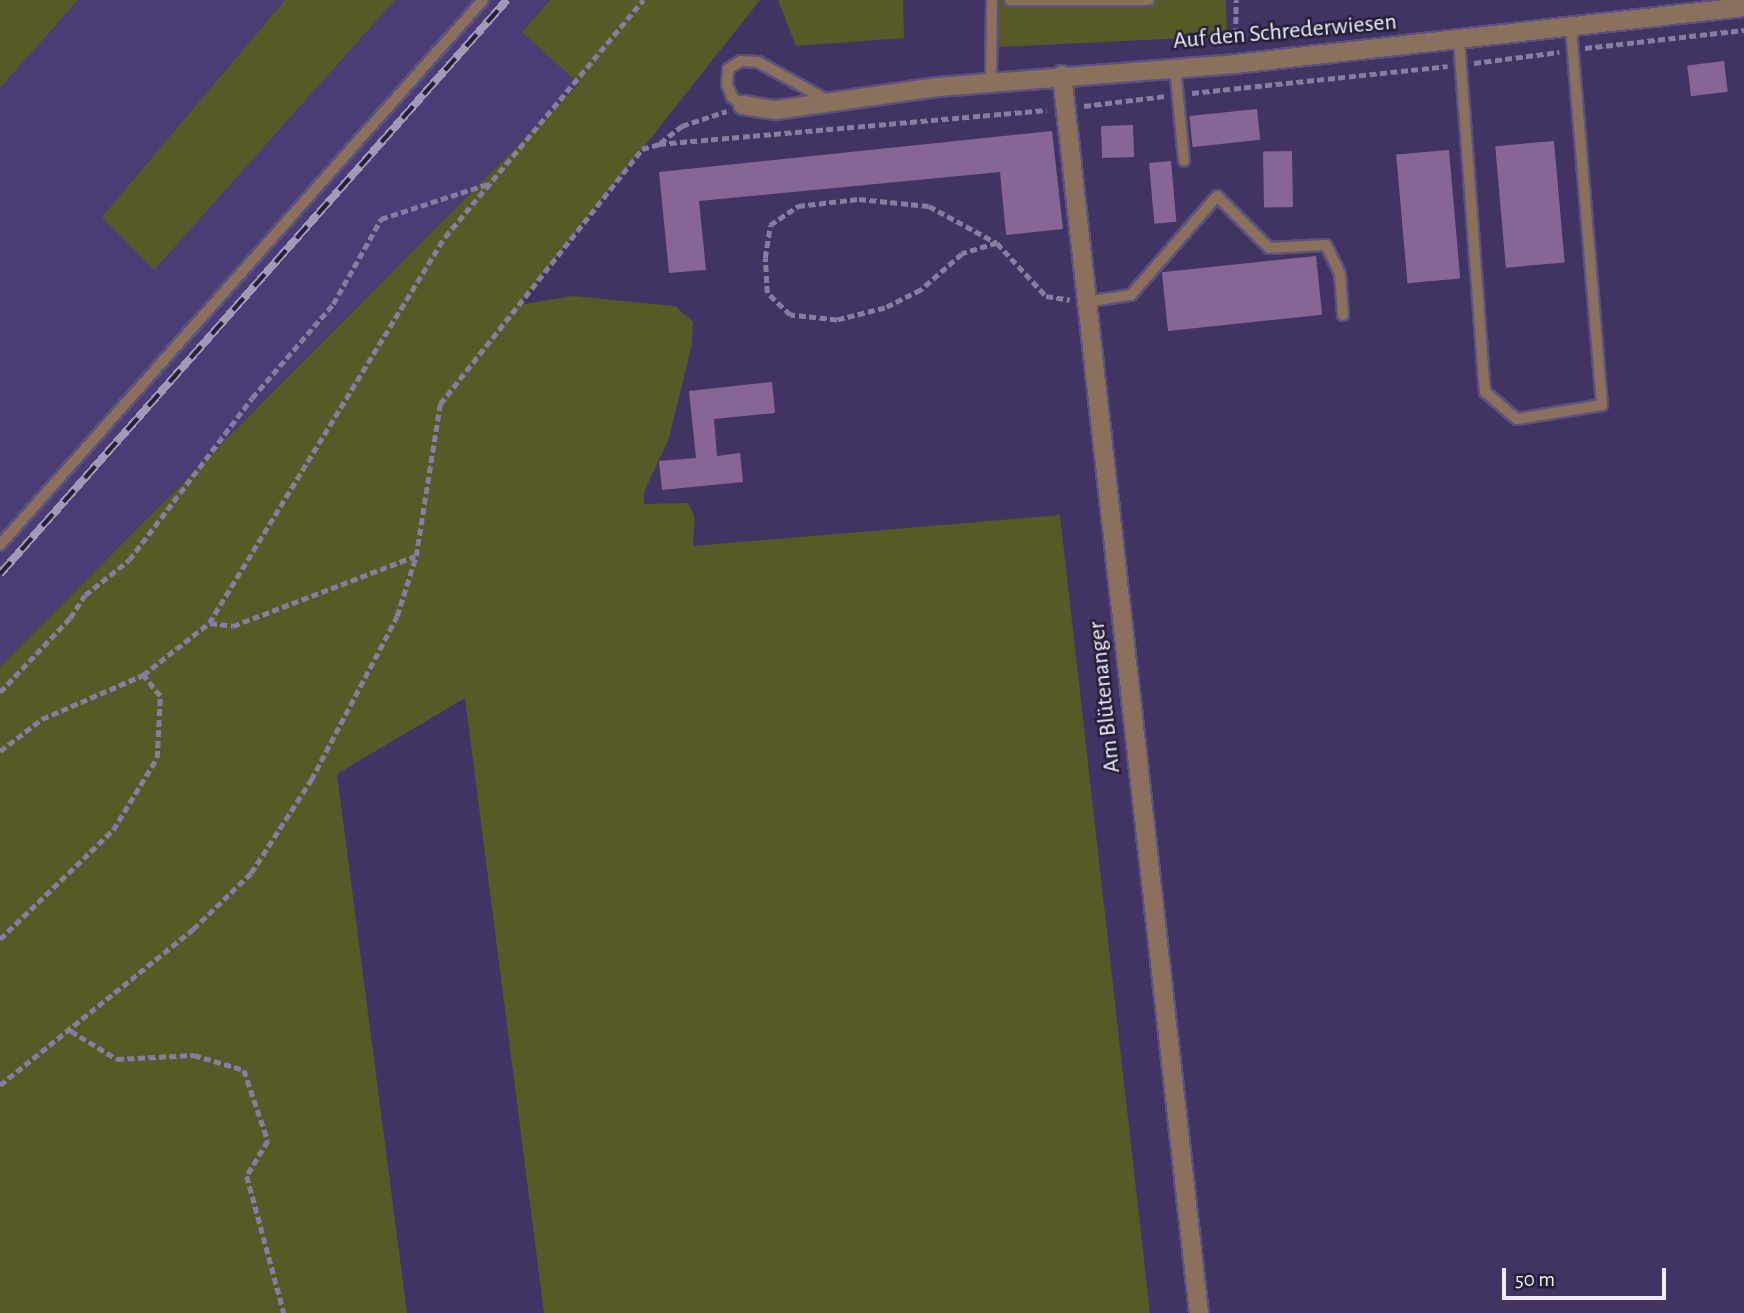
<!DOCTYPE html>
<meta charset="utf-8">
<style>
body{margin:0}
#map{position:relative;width:1744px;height:1313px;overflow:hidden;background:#413364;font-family:"Alegreya Sans",sans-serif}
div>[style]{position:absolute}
.built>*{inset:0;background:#4c3c75}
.green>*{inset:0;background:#555a26}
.building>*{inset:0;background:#876697;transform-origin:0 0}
.path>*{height:4.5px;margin-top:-2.25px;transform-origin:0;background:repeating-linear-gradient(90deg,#877da2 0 7px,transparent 0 10.5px)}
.roads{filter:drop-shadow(2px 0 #5d517d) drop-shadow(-2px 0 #5d517d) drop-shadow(0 2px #5d517d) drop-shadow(0 -2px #5d517d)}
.lane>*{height:10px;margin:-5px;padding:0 5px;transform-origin:5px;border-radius:5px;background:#8b705e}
.street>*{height:18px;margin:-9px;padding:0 9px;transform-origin:9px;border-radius:9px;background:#8b705e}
.rail>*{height:8px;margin-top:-4px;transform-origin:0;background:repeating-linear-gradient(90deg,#262036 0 16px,#a199b9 0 32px);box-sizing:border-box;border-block:2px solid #a199b9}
span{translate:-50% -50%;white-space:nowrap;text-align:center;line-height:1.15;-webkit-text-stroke:5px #262036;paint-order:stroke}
.street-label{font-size:24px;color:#f0ecff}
.scale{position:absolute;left:1502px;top:1268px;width:164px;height:32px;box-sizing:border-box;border:4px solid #f0ecff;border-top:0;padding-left:9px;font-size:21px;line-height:24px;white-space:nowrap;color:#f0ecff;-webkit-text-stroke:5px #262036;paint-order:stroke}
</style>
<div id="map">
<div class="built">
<i style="clip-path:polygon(0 0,320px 0,120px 235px,154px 269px,395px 0,550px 0,522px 32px,579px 84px,0 667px)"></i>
</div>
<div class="green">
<i style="clip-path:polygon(0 0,78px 0,0 88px)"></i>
<i style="clip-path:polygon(285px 0,395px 0,154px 270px,102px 217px)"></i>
<i style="clip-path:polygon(550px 0,760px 0,519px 305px,573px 296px,675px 306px,693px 322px,692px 344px,669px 438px,644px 492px,644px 504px,688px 503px,695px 518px,693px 546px,1060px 515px,1150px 1313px,544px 1313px,465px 698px,337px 774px,407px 1313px,0 1313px,0 667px,579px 84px,522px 32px)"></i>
<i style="clip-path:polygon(778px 0,903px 0,904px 38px,796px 46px)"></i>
<i style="clip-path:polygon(999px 0,1226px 0,1227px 36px,998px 47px)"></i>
</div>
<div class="building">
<i style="left:1724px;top:61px;width:31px;height:37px;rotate:83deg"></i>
<i style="left:1257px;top:109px;width:31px;height:68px;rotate:84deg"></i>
<i style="left:1133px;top:125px;width:32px;height:32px;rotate:88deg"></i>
<i style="clip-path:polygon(1052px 131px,1063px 229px,1006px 235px,1000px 172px,699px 201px,706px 270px,669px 273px,659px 172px)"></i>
<i style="left:1554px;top:141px;width:122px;height:59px;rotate:85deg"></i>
<i style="left:1449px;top:150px;width:129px;height:53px;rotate:85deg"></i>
<i style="left:1292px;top:151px;width:56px;height:29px;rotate:89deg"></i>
<i style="left:1171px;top:161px;width:61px;height:22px;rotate:85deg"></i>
<i style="left:1316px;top:256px;width:59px;height:155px;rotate:84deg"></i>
<i style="clip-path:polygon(772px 382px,775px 413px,714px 419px,717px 456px,740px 453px,743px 482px,662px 490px,659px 461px,696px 458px,689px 391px)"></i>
</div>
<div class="path">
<i style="left:1235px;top:45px;width:45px;rotate:-88.7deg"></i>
<i style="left:1585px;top:48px;width:160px;rotate:-6.5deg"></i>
<i style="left:1474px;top:63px;width:86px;rotate:-7.4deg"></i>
<i style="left:1192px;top:93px;width:257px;rotate:-6deg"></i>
<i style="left:1084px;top:106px;width:83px;rotate:-7deg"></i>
<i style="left:660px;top:143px;width:28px;rotate:-38deg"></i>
<i style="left:682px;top:126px;width:47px;rotate:-18.4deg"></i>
<i style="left:997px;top:243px;width:37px;rotate:163deg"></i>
<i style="left:962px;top:254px;width:55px;rotate:138.7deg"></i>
<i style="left:921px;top:290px;width:40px;rotate:153.4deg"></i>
<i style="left:885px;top:308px;width:49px;rotate:166deg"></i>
<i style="left:837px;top:320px;width:47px;rotate:-173.9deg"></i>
<i style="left:790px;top:315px;width:32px;rotate:-136deg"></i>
<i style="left:767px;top:293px;width:35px;rotate:-93deg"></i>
<i style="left:765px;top:258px;width:33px;rotate:-81deg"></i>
<i style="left:770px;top:225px;width:34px;rotate:-34deg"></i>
<i style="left:798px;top:206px;width:61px;rotate:-6.5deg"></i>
<i style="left:859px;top:199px;width:70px;rotate:5.7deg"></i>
<i style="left:929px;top:206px;width:77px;rotate:28.6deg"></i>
<i style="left:997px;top:243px;width:72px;rotate:47.2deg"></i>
<i style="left:1046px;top:296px;width:24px;rotate:9deg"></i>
<i style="left:210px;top:623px;width:23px;rotate:7deg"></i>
<i style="left:233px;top:626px;width:195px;rotate:-21deg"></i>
<i style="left:0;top:692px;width:102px;rotate:-46.6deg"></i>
<i style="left:70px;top:618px;width:27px;rotate:-57deg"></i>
<i style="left:85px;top:595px;width:56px;rotate:-38.5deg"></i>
<i style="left:129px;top:560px;width:203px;rotate:-52.8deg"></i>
<i style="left:252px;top:398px;width:124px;rotate:-49.2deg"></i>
<i style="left:333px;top:304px;width:98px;rotate:-60.5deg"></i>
<i style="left:381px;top:219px;width:116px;rotate:-18.1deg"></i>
<i style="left:0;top:751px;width:53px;rotate:-37.3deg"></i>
<i style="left:42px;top:719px;width:110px;rotate:-23.5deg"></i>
<i style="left:143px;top:675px;width:84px;rotate:-38.2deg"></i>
<i style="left:209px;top:623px;width:452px;rotate:-58.6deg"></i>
<i style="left:445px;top:237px;width:309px;rotate:-50.1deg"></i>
<i style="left:0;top:939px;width:157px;rotate:-44deg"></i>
<i style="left:113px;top:830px;width:84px;rotate:-58.6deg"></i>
<i style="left:157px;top:758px;width:62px;rotate:-87.2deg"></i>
<i style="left:160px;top:696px;width:27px;rotate:-129deg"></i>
<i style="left:71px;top:1031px;width:54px;rotate:31.3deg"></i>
<i style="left:117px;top:1059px;width:77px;rotate:-3deg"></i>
<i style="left:194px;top:1055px;width:52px;rotate:16.7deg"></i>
<i style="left:244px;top:1070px;width:75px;rotate:71.3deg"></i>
<i style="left:268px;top:1141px;width:41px;rotate:121deg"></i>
<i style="left:247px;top:1176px;width:142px;rotate:74.9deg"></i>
<i style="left:0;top:1085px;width:248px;rotate:-38.9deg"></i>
<i style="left:193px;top:929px;width:81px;rotate:-44deg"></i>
<i style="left:251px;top:873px;width:111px;rotate:-57.2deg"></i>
<i style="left:311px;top:780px;width:185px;rotate:-62.3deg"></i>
<i style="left:397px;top:616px;width:63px;rotate:-72.4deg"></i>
<i style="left:416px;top:556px;width:154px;rotate:-81deg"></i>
<i style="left:440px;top:404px;width:325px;rotate:-51.6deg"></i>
<i style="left:642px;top:149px;width:18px;rotate:-16deg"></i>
<i style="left:659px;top:144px;width:389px;rotate:-5deg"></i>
</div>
<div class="roads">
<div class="lane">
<i style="left:1010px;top:0;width:139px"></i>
<i style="left:1459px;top:40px;width:353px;rotate:85.8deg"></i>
<i style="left:1485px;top:392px;width:42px;rotate:40.2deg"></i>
<i style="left:1517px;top:419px;width:86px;rotate:-9.4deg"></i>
<i style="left:1602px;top:405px;width:378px;rotate:-94.7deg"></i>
<i style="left:1175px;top:67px;width:94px;rotate:84.5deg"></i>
<i style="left:991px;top:83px;width:83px;rotate:-89.3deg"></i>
<i style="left:743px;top:105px;width:14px;rotate:-144deg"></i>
<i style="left:732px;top:97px;width:14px;rotate:-111deg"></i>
<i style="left:727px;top:84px;width:15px;rotate:-86deg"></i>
<i style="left:728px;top:69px;width:15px;rotate:-32deg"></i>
<i style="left:741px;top:61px;width:17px;rotate:3deg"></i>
<i style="left:758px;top:62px;width:79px;rotate:28.8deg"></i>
<i style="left:1085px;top:302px;width:47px;rotate:-8.7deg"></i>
<i style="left:1131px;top:295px;width:131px;rotate:-49deg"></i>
<i style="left:1217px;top:196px;width:74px;rotate:45deg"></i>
<i style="left:1269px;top:248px;width:57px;rotate:-3deg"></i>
<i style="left:1326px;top:245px;width:32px;rotate:64deg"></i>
<i style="left:1340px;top:274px;width:41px;rotate:85.8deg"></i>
<i style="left:0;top:545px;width:728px;rotate:-48.45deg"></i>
</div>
<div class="street">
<i style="left:1062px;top:75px;width:1246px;rotate:83.69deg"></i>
<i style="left:743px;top:105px;width:33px;rotate:9deg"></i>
<i style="left:776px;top:110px;width:163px;rotate:-8.1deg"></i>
<i style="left:937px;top:87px;width:299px;rotate:-4.4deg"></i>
<i style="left:1235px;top:64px;width:512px;rotate:-6.39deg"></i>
</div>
</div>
<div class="rail">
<i style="left:0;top:574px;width:766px;rotate:-48.55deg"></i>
</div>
<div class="street-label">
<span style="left:1285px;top:32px;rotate:-5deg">Auf den Schrederwiesen</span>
<span style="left:1105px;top:697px;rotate:-96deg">Am Blütenanger</span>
</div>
<div class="scale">50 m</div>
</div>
